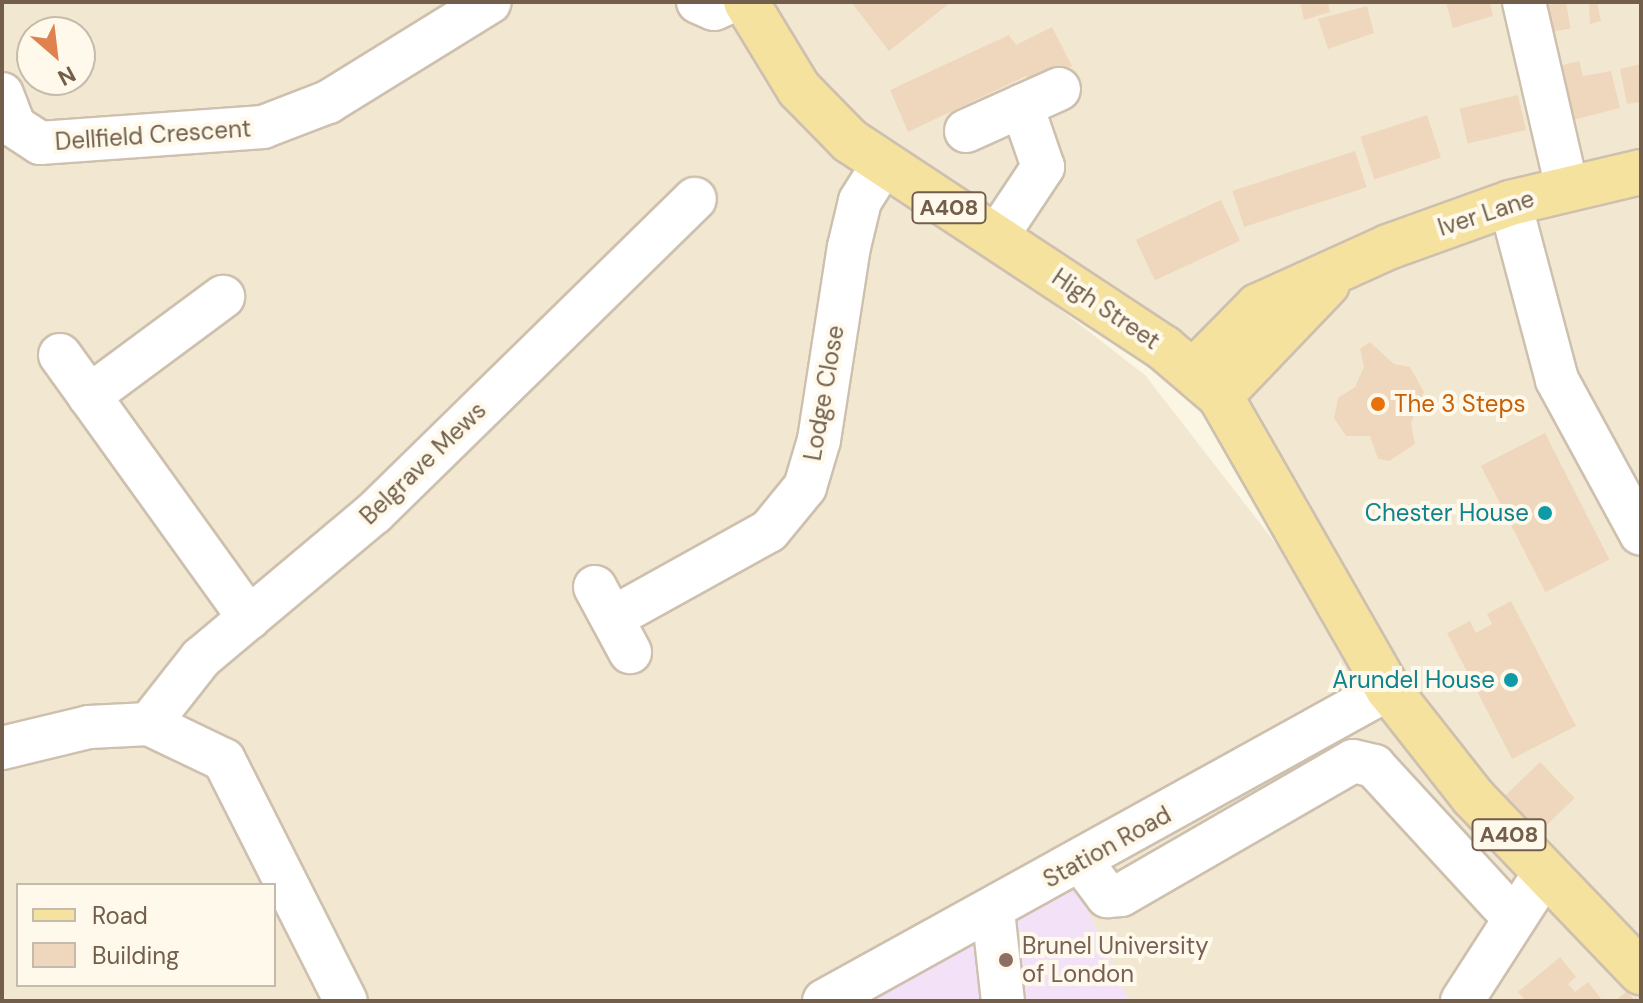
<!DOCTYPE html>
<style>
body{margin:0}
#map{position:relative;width:1643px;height:1003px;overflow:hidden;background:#fbf5e4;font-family:"DM Sans",sans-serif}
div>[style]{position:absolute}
.residential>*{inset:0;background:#f2e8d2}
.education>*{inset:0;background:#f2e1f7}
.building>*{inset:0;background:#efd7bd;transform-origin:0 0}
.roads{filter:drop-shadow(2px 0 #cec0ae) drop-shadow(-2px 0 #cec0ae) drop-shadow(0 2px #cec0ae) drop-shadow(0 -2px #cec0ae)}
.minor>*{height:42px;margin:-21px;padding:0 21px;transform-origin:21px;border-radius:21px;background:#fff}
.major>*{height:44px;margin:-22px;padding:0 22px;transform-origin:22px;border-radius:22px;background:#f6e29f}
.dots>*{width:22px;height:22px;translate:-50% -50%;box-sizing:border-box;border:4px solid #fef9ea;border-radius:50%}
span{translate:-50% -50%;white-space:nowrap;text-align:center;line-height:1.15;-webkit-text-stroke:8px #fef9ea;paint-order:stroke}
.shield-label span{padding:2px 6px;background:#fef9ea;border:2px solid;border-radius:6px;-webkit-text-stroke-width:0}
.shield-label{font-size:22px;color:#725e4b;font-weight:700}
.street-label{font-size:24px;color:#725e4b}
.food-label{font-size:24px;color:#c56008}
.left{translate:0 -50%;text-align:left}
.culture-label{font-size:24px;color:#0d838f}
.right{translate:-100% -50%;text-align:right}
.education-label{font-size:24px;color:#785e54}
.frame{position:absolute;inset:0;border:4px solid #725e4b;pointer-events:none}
.legend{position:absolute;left:16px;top:883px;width:260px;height:104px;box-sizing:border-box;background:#fef9ea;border:2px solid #c6bbaa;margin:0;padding:10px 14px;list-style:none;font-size:24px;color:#725e4b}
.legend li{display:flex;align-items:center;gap:16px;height:40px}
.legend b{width:40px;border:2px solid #c6bbaa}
.north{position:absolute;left:16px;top:16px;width:80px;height:80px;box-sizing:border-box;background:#fef9ea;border:2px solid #c6bbaa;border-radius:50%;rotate:152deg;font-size:22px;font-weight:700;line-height:32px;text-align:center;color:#725e4b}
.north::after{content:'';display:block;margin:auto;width:28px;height:36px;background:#df824f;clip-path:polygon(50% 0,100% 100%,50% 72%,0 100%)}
</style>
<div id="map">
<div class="residential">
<i style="clip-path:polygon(evenodd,2px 2px,741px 2px,877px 168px,1145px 375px,1383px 682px,1217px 377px,866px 150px,751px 2px,1641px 2px,1641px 1001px,1129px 1001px,1073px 881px,839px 1001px,2px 1001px,2px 2px,32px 32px,80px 32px,80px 80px,32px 80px,32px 32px,2px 2px,18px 885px,274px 885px,274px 985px,18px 985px,18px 885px)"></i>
</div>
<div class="education">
<i style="clip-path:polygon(1074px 880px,1129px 1001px,824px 1001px)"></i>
</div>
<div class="building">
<i style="clip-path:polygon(851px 2px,951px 2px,889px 51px)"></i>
<i style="clip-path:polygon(1300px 2px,1328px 2px,1330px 12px,1304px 20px)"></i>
<i style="clip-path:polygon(1446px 2px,1490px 2px,1493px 16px,1453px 28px)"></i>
<i style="left:1566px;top:2px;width:27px;height:28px;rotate:80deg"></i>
<i style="clip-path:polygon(1589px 2px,1597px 2px,1601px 21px,1590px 24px)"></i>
<i style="clip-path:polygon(1367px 6px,1374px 33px,1328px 49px,1318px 19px)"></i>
<i style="clip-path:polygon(1052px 27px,1072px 66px,1031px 89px,1026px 76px,908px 132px,890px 90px,1009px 35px,1016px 45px)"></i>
<i style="clip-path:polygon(1579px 61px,1583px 76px,1611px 71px,1620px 108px,1569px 121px,1554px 67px)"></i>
<i style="clip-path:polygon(1641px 64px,1641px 102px,1627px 104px,1620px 69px)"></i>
<i style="left:1518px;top:95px;width:36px;height:60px;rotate:77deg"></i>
<i style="left:1427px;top:115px;width:45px;height:70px;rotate:72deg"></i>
<i style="left:1355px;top:151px;width:38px;height:129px;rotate:72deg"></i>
<i style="left:1221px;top:200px;width:45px;height:94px;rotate:65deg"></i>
<i style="clip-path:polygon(1370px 342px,1394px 364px,1410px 367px,1424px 392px,1411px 423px,1415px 444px,1389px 461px,1378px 459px,1370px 436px,1346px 436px,1334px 418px,1338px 398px,1355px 387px,1364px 367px,1360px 349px)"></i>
<i style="left:1545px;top:433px;width:142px;height:72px;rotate:63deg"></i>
<i style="clip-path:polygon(1511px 601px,1576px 726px,1512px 759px,1447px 633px,1470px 621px,1476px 633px,1492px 624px,1487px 614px)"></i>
<i style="left:1540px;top:762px;width:50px;height:54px;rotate:46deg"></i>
<i style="clip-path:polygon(1560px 957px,1576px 977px,1568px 984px,1575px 992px,1588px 982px,1603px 1001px,1526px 1001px,1518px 992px)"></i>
<i style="clip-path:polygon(1627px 991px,1635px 1001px,1615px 1001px)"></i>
</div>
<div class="roads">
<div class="minor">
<i style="left:698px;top:2px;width:17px;rotate:24deg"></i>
<i style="left:714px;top:9px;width:17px;rotate:-24deg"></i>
<i style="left:1524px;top:2px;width:191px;rotate:77deg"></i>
<i style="left:2px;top:94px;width:34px;rotate:69deg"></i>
<i style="left:14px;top:126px;width:31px;rotate:33deg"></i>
<i style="left:40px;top:143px;width:224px;rotate:-4.1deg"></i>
<i style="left:263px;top:127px;width:70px;rotate:-21deg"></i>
<i style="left:328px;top:102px;width:190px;rotate:-31.7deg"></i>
<i style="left:966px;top:131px;width:102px;rotate:-24.3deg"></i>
<i style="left:1510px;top:203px;width:183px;rotate:75.1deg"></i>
<i style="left:1557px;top:380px;width:175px;rotate:61.4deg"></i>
<i style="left:997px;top:236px;width:83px;rotate:-56.3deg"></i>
<i style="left:1043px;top:167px;width:65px;rotate:-109deg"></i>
<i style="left:60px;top:355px;width:324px;rotate:54.3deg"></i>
<i style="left:89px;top:396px;width:167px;rotate:-36.5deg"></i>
<i style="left:595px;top:587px;width:74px;rotate:61.7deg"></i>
<i style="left:612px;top:618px;width:179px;rotate:-29deg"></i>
<i style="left:769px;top:531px;width:57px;rotate:-50.7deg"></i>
<i style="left:805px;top:487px;width:49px;rotate:-73.4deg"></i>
<i style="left:819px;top:440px;width:195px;rotate:-81.2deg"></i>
<i style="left:849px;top:247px;width:47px;rotate:-76.6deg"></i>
<i style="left:860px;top:201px;width:41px;rotate:-57.8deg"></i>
<i style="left:149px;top:724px;width:84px;rotate:-51.8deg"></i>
<i style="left:201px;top:658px;width:226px;rotate:-40deg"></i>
<i style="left:374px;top:513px;width:449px;rotate:-44.4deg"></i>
<i style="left:2px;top:748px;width:89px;rotate:-13.6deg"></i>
<i style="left:89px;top:727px;width:60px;rotate:-2.9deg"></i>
<i style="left:149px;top:724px;width:83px;rotate:25.6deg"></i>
<i style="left:224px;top:760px;width:270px;rotate:63.2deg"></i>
<i style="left:1081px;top:861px;width:44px;rotate:53.4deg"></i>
<i style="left:1107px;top:896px;width:14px;rotate:-4deg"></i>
<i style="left:1121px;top:895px;width:268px;rotate:-30deg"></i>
<i style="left:1353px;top:761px;width:22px;rotate:13deg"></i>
<i style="left:1374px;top:766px;width:205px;rotate:47.4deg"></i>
<i style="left:993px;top:911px;width:91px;rotate:83.7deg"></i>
<i style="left:824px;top:1001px;width:645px;rotate:-28.95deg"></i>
<i style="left:1462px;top:1001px;width:153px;rotate:-57.2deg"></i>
</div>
<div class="major">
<i style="left:746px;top:2px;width:102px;rotate:58.7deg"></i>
<i style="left:799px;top:89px;width:73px;rotate:45.6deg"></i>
<i style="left:850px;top:141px;width:376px;rotate:33.4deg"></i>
<i style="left:1164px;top:348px;width:74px;rotate:40.6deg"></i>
<i style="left:1220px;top:396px;width:338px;rotate:60.2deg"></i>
<i style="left:1388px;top:689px;width:137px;rotate:51.8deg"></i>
<i style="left:1473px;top:797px;width:243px;rotate:46.2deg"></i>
<i style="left:1193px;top:372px;width:93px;rotate:-45.4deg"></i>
<i style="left:1258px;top:306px;width:143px;rotate:-24.4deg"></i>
<i style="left:1388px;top:247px;width:130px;rotate:-19.8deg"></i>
<i style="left:1510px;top:203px;width:135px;rotate:-13.3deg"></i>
<i style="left:1220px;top:396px;width:155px;rotate:-46.3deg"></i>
</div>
</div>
<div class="dots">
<i style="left:1378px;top:404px;background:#e8710a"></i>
<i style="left:1545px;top:513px;background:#0f9aa8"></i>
<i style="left:1511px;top:680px;background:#0f9aa8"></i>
<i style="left:1006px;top:960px;background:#8d6e63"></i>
</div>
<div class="shield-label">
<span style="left:949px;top:208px">A408</span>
<span style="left:1509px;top:835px">A408</span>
</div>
<div class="street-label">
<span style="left:153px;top:135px;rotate:-4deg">Dellfield Crescent</span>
<span style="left:1486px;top:213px;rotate:-18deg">Iver Lane</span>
<span style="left:1106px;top:309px;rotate:34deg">High Street</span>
<span style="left:824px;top:393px;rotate:-80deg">Lodge Close</span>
<span style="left:423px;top:463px;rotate:-44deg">Belgrave Mews</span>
<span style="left:1107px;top:847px;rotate:-29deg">Station Road</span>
</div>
<div class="food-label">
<span class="left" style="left:1394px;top:404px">The 3 Steps</span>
</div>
<div class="culture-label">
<span class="right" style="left:1529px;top:513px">Chester House</span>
<span class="right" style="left:1495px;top:680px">Arundel House</span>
</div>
<div class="education-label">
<span class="left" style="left:1022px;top:960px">Brunel University<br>of London</span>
</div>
<div class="frame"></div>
<ul class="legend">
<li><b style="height:10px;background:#f6e29f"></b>Road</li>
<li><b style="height:22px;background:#efd7bd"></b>Building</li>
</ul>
<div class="north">N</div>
</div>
